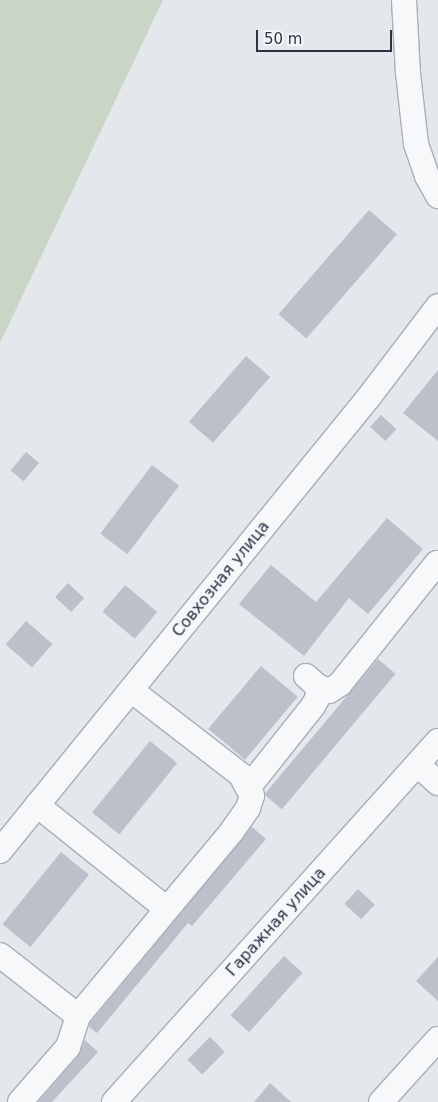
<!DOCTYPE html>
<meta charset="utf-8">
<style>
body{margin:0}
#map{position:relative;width:438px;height:1102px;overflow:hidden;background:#e4e7ec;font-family:"DejaVu Sans",sans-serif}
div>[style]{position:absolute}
.green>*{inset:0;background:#c9d6c5}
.building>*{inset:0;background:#bbc0ca;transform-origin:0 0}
.roads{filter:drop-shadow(1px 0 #a9aeb7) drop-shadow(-1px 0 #a9aeb7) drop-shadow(0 1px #a9aeb7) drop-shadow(0 -1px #a9aeb7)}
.minor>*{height:24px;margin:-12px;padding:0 12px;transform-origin:12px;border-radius:12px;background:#f7f8fa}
span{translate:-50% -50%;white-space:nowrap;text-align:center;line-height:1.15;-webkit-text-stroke:4.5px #f4f6f9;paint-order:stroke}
.street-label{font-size:16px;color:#2b3445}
.scale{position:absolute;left:256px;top:30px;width:136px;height:22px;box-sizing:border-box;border:2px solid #2b3445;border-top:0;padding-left:6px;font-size:15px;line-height:18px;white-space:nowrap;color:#2b3445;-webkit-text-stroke:4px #f4f6f9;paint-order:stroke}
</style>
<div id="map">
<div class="green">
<i style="clip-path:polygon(0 0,163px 0,0 343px)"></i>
</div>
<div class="building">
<i style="left:369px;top:210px;width:37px;height:138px;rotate:41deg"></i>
<i style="left:246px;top:356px;width:32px;height:87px;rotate:41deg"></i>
<i style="clip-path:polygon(438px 370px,438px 441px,403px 413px)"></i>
<i style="left:381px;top:415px;width:21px;height:16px;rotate:43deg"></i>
<i style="left:26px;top:452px;width:17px;height:24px;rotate:40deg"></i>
<i style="left:152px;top:465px;width:34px;height:86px;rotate:37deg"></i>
<i style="clip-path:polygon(387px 518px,423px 549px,368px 614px,349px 598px,304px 656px,239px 604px,271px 565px,316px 602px)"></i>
<i style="left:68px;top:583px;width:22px;height:19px;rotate:43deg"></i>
<i style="left:125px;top:585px;width:42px;height:35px;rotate:40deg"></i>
<i style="left:26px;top:621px;width:35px;height:31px;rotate:41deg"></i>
<i style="left:378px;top:659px;width:23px;height:177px;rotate:40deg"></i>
<i style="left:261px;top:666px;width:48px;height:82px;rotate:40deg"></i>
<i style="left:150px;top:741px;width:35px;height:92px;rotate:39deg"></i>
<i style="clip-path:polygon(252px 827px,266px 839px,192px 926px,188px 923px,97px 1033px,89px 1027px,90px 1023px)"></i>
<i style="left:61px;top:852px;width:36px;height:93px;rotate:39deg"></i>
<i style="left:358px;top:889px;width:23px;height:20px;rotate:43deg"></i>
<i style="left:284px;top:956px;width:25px;height:80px;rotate:42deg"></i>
<i style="clip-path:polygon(438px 957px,438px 1001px,416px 981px)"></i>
<i style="left:210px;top:1037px;width:21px;height:32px;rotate:45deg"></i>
<i style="clip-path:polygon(85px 1040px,98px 1052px,52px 1102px,38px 1102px,78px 1056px)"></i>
<i style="clip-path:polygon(270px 1083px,291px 1102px,254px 1102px)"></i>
</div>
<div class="roads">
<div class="minor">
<i style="left:404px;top:0;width:73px;rotate:86.9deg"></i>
<i style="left:408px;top:73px;width:71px;rotate:83.6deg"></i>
<i style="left:416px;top:144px;width:34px;rotate:71deg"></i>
<i style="left:427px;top:176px;width:23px;rotate:61deg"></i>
<i style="left:306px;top:676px;width:15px;rotate:42deg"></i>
<i style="left:317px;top:686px;width:13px;rotate:23deg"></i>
<i style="left:329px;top:691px;width:13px;rotate:-32deg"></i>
<i style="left:340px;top:684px;width:155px;rotate:-51.3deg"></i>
<i style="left:418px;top:765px;width:27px;rotate:42deg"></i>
<i style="left:248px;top:788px;width:105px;rotate:-51.6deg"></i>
<i style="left:313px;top:706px;width:10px;rotate:-61deg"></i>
<i style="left:318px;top:697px;width:11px;rotate:-95deg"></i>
<i style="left:37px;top:805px;width:166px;rotate:38.7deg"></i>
<i style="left:0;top:851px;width:585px;rotate:-50.9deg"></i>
<i style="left:369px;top:397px;width:114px;rotate:-52.8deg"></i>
<i style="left:0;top:955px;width:99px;rotate:38deg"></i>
<i style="left:20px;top:1102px;width:73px;rotate:-48.9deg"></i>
<i style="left:68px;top:1047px;width:33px;rotate:-72deg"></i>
<i style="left:78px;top:1016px;width:241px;rotate:-50.2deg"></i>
<i style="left:232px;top:831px;width:28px;rotate:-55deg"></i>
<i style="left:248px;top:808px;width:13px;rotate:-72deg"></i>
<i style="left:252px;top:796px;width:24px;rotate:-118deg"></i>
<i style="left:241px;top:775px;width:139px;rotate:-142.3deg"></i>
<i style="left:114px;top:1102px;width:485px;rotate:-48.1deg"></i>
<i style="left:381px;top:1102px;width:85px;rotate:-47.9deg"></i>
</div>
</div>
<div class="street-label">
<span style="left:221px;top:579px;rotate:-51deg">Совхозная улица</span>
<span style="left:276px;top:922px;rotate:-48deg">Гаражная улица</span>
</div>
<div class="scale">50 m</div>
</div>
